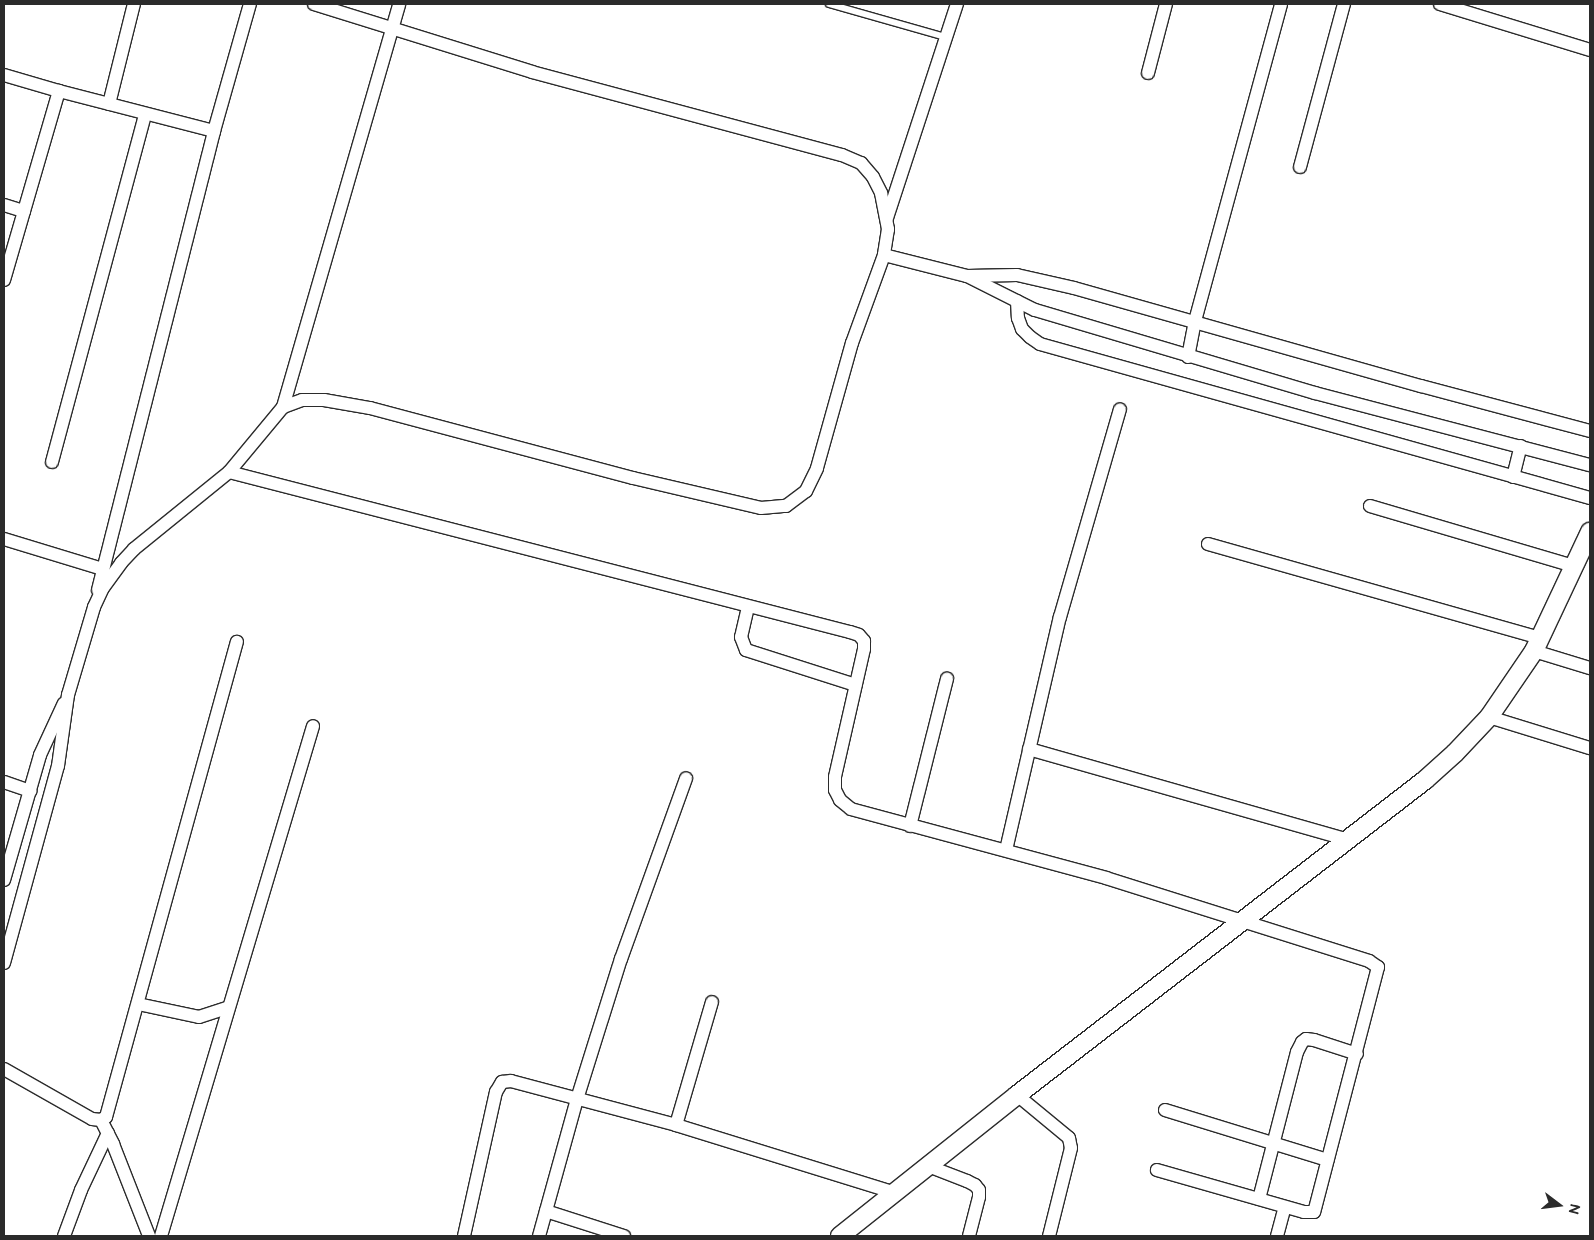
<!DOCTYPE html>
<style>
body{margin:0}
#map{position:relative;width:1594px;height:1240px;overflow:hidden;background:#fff;font-family:"Balsamiq Sans",sans-serif}
div>[style]{position:absolute}
.roads{filter:drop-shadow(1px 0 #2b2b2b) drop-shadow(-1px 0 #2b2b2b) drop-shadow(0 1px #2b2b2b) drop-shadow(0 -1px #2b2b2b)}
.lane>*{height:6px;margin:-3px;padding:0 3px;transform-origin:3px;border-radius:3px;background:#fff}
.street>*{height:12px;margin:-6px;padding:0 6px;transform-origin:6px;border-radius:6px;background:#fff}
.secondary>*{height:18px;margin:-9px;padding:0 9px;transform-origin:9px;border-radius:9px;background:#fff}
span{translate:-50% -50%;white-space:nowrap;text-align:center;line-height:1.15;-webkit-text-stroke:4px #fff;paint-order:stroke}
.frame{position:absolute;inset:0;border:5px solid #2b2b2b;pointer-events:none}
.north{position:absolute;left:1534px;top:1180px;width:50px;height:50px;-webkit-text-stroke:4px #fff;paint-order:stroke;rotate:105deg;font-size:14px;font-weight:700;line-height:20px;text-align:center;color:#2b2b2b}
.north::after{content:'';display:block;margin:auto;width:18px;height:22px;background:#2b2b2b;clip-path:polygon(50% 0,100% 100%,50% 72%,0 100%)}
</style>
<div id="map">
<div class="roads">
<div class="lane">
<i style="left:829px;top:4px;width:122px;rotate:15.8deg"></i>
</div>
<div class="street">
<i style="left:314px;top:4px;width:228px;rotate:17.3deg"></i>
<i style="left:532px;top:72px;width:321px;rotate:15deg"></i>
<i style="left:842px;top:155px;width:21px;rotate:23deg"></i>
<i style="left:861px;top:163px;width:18px;rotate:49deg"></i>
<i style="left:873px;top:177px;width:18px;rotate:63deg"></i>
<i style="left:881px;top:193px;width:37px;rotate:79deg"></i>
<i style="left:888px;top:229px;width:26px;rotate:99deg"></i>
<i style="left:884px;top:255px;width:86px;rotate:14.2deg"></i>
<i style="left:967px;top:276px;width:76px;rotate:26.6deg"></i>
<i style="left:1035px;top:310px;width:292px;rotate:16.5deg"></i>
<i style="left:1315px;top:393px;width:284px;rotate:14.7deg"></i>
<i style="left:1440px;top:4px;width:157px;rotate:17deg"></i>
<i style="left:1148px;top:73px;width:71px;rotate:-75.4deg"></i>
<i style="left:4px;top:75px;width:57px;rotate:16.2deg"></i>
<i style="left:109px;top:104px;width:103px;rotate:-76deg"></i>
<i style="left:1300px;top:167px;width:169px;rotate:-74.9deg"></i>
<i style="left:4px;top:205px;width:21px;rotate:17deg"></i>
<i style="left:887px;top:218px;width:225px;rotate:-71.9deg"></i>
<i style="left:967px;top:276px;width:50px;rotate:-1.1deg"></i>
<i style="left:1017px;top:275px;width:58px;rotate:12.8deg"></i>
<i style="left:1074px;top:288px;width:361px;rotate:15.8deg"></i>
<i style="left:1421px;top:386px;width:175px;rotate:14.9deg"></i>
<i style="left:4px;top:280px;width:197px;rotate:-73.8deg"></i>
<i style="left:59px;top:91px;width:160px;rotate:14.5deg"></i>
<i style="left:1017px;top:301px;width:17px;rotate:87deg"></i>
<i style="left:1018px;top:318px;width:12px;rotate:70deg"></i>
<i style="left:1022px;top:329px;width:11px;rotate:45deg"></i>
<i style="left:1030px;top:337px;width:12px;rotate:35deg"></i>
<i style="left:1040px;top:344px;width:571px;rotate:15.64deg"></i>
<i style="left:1188px;top:357px;width:37px;rotate:-79deg"></i>
<i style="left:1195px;top:321px;width:328px;rotate:-74.8deg"></i>
<i style="left:283px;top:407px;width:419px;rotate:-73.9deg"></i>
<i style="left:52px;top:462px;width:360px;rotate:-75deg"></i>
<i style="left:229px;top:472px;width:641px;rotate:14.45deg"></i>
<i style="left:850px;top:632px;width:9px;rotate:18deg"></i>
<i style="left:859px;top:635px;width:8px;rotate:50deg"></i>
<i style="left:864px;top:641px;width:8px;rotate:90deg"></i>
<i style="left:864px;top:649px;width:131px;rotate:102.8deg"></i>
<i style="left:835px;top:777px;width:13px;rotate:90deg"></i>
<i style="left:835px;top:790px;width:11px;rotate:63deg"></i>
<i style="left:840px;top:800px;width:14px;rotate:39deg"></i>
<i style="left:851px;top:809px;width:264px;rotate:15.1deg"></i>
<i style="left:1106px;top:878px;width:276px;rotate:17.5deg"></i>
<i style="left:1369px;top:961px;width:11px;rotate:34deg"></i>
<i style="left:1378px;top:967px;width:253px;rotate:104.6deg"></i>
<i style="left:1314px;top:1212px;width:10px;rotate:180deg"></i>
<i style="left:1304px;top:1212px;width:153px;rotate:-164.1deg"></i>
<i style="left:1513px;top:477px;width:32px;rotate:-76deg"></i>
<i style="left:1370px;top:506px;width:213px;rotate:16.4deg"></i>
<i style="left:4px;top:539px;width:103px;rotate:16.9deg"></i>
<i style="left:1208px;top:544px;width:345px;rotate:15.8deg"></i>
<i style="left:98px;top:590px;width:473px;rotate:-75.8deg"></i>
<i style="left:214px;top:131px;width:132px;rotate:-74.2deg"></i>
<i style="left:748px;top:607px;width:31px;rotate:103deg"></i>
<i style="left:741px;top:637px;width:14px;rotate:69deg"></i>
<i style="left:746px;top:650px;width:115px;rotate:17.7deg"></i>
<i style="left:1534px;top:651px;width:59px;rotate:16.9deg"></i>
<i style="left:1489px;top:717px;width:106px;rotate:17.1deg"></i>
<i style="left:1029px;top:749px;width:332px;rotate:15.9deg"></i>
<i style="left:4px;top:782px;width:28px;rotate:19deg"></i>
<i style="left:910px;top:826px;width:152px;rotate:-75.9deg"></i>
<i style="left:1006px;top:850px;width:239px;rotate:-77deg"></i>
<i style="left:1060px;top:617px;width:216px;rotate:-73.9deg"></i>
<i style="left:4px;top:880px;width:130px;rotate:-73.9deg"></i>
<i style="left:40px;top:755px;width:57px;rotate:-65.2deg"></i>
<i style="left:4px;top:963px;width:204px;rotate:-74.7deg"></i>
<i style="left:58px;top:766px;width:72px;rotate:-82deg"></i>
<i style="left:68px;top:695px;width:92px;rotate:-73.5deg"></i>
<i style="left:94px;top:607px;width:21px;rotate:-65deg"></i>
<i style="left:103px;top:588px;width:31px;rotate:-54deg"></i>
<i style="left:121px;top:563px;width:19px;rotate:-47deg"></i>
<i style="left:134px;top:549px;width:122px;rotate:-39deg"></i>
<i style="left:229px;top:472px;width:85px;rotate:-50.3deg"></i>
<i style="left:283px;top:407px;width:20px;rotate:-20deg"></i>
<i style="left:302px;top:400px;width:22px"></i>
<i style="left:324px;top:400px;width:47px;rotate:9.9deg"></i>
<i style="left:370px;top:408px;width:272px;rotate:14.9deg"></i>
<i style="left:633px;top:478px;width:131px;rotate:13.2deg"></i>
<i style="left:761px;top:508px;width:25px;rotate:-5deg"></i>
<i style="left:786px;top:506px;width:25px;rotate:-37deg"></i>
<i style="left:806px;top:491px;width:25px;rotate:-64deg"></i>
<i style="left:817px;top:468px;width:130px;rotate:-74.4deg"></i>
<i style="left:852px;top:343px;width:94px;rotate:-70deg"></i>
<i style="left:138px;top:1004px;width:62px;rotate:12deg"></i>
<i style="left:199px;top:1017px;width:29px;rotate:-18deg"></i>
<i style="left:4px;top:1069px;width:101px;rotate:29.6deg"></i>
<i style="left:92px;top:1119px;width:9px;rotate:6deg"></i>
<i style="left:101px;top:1120px;width:6px;rotate:-31deg"></i>
<i style="left:106px;top:1117px;width:493px;rotate:-74.6deg"></i>
<i style="left:1017px;top:1095px;width:67px;rotate:39.6deg"></i>
<i style="left:1069px;top:1138px;width:10px;rotate:79deg"></i>
<i style="left:1071px;top:1148px;width:91px;rotate:104deg"></i>
<i style="left:1165px;top:1110px;width:170px;rotate:17.1deg"></i>
<i style="left:101px;top:1120px;width:27px;rotate:63deg"></i>
<i style="left:113px;top:1144px;width:99px;rotate:68.6deg"></i>
<i style="left:676px;top:1125px;width:128px;rotate:-73.7deg"></i>
<i style="left:928px;top:1166px;width:42px;rotate:21deg"></i>
<i style="left:967px;top:1181px;width:9px;rotate:27deg"></i>
<i style="left:975px;top:1185px;width:6px;rotate:51deg"></i>
<i style="left:979px;top:1190px;width:7px;rotate:90deg"></i>
<i style="left:979px;top:1197px;width:40px;rotate:104.4deg"></i>
<i style="left:1259px;top:1199px;width:152px;rotate:-75.5deg"></i>
<i style="left:1297px;top:1052px;width:11px;rotate:-63deg"></i>
<i style="left:1302px;top:1042px;width:5px;rotate:-37deg"></i>
<i style="left:1306px;top:1039px;width:8px;rotate:7deg"></i>
<i style="left:1314px;top:1040px;width:45px;rotate:18deg"></i>
<i style="left:546px;top:1211px;width:82px;rotate:17.8deg"></i>
<i style="left:64px;top:1236px;width:49px;rotate:-69.7deg"></i>
<i style="left:81px;top:1190px;width:63px;rotate:-64.7deg"></i>
<i style="left:161px;top:1236px;width:532px;rotate:-73.4deg"></i>
<i style="left:464px;top:1236px;width:148px;rotate:-77.5deg"></i>
<i style="left:496px;top:1092px;width:12px;rotate:-59deg"></i>
<i style="left:502px;top:1082px;width:9px;rotate:-6deg"></i>
<i style="left:511px;top:1081px;width:171px;rotate:14.9deg"></i>
<i style="left:676px;top:1125px;width:229px;rotate:17.2deg"></i>
<i style="left:539px;top:1236px;width:142px;rotate:-74.5deg"></i>
<i style="left:577px;top:1099px;width:147px;rotate:-72.6deg"></i>
<i style="left:621px;top:959px;width:192px;rotate:-70.2deg"></i>
<i style="left:1277px;top:1236px;width:30px;rotate:-75deg"></i>
</div>
<div class="secondary">
<i style="left:840px;top:1236px;width:226px;rotate:-38.5deg"></i>
<i style="left:1017px;top:1095px;width:515px;rotate:-37.67deg"></i>
<i style="left:1425px;top:780px;width:40px;rotate:-42deg"></i>
<i style="left:1455px;top:753px;width:50px;rotate:-46.6deg"></i>
<i style="left:1489px;top:717px;width:80px;rotate:-55.7deg"></i>
<i style="left:1534px;top:651px;width:132px;rotate:-64.8deg"></i>
</div>
</div>
<div class="frame"></div>
<div class="north">N</div>
</div>
